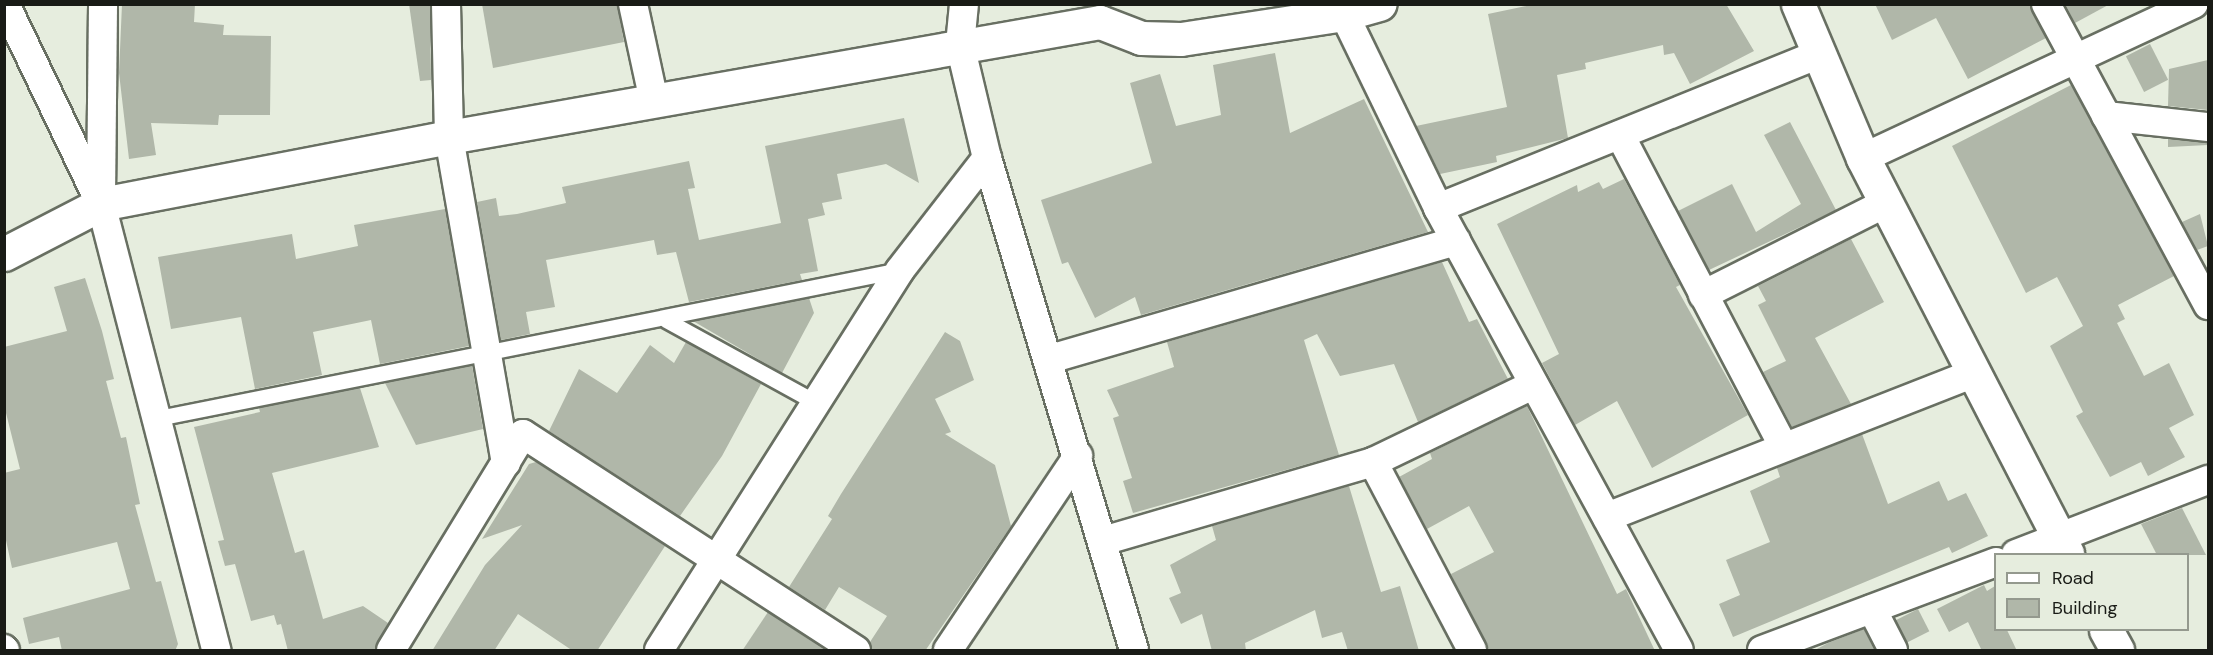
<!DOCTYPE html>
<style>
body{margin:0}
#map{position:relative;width:2213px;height:655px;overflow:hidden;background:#e6edde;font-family:"DM Sans",sans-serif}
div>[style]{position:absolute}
.building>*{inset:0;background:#b0b7a9;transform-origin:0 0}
.roads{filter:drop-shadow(2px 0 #686f62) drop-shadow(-2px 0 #686f62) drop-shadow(0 2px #686f62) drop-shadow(0 -2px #686f62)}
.lane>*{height:15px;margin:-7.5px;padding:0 7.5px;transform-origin:7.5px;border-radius:7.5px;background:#fff}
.street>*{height:28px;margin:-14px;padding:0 14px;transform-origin:14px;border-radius:14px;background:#fff}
.secondary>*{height:33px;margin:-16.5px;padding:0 16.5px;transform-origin:16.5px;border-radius:16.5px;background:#fff}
span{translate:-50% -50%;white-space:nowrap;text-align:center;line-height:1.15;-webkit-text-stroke:6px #e6edde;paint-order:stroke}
.frame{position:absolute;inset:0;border:6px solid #191b16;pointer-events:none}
.legend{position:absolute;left:1994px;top:553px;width:195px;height:78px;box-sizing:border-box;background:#e6edde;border:2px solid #94998e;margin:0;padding:8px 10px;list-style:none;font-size:18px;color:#191b16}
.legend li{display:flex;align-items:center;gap:12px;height:30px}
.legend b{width:30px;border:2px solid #94998e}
</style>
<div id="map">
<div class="building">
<i style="clip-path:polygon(122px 4px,195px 4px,194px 22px,224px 25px,223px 35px,271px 36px,270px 115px,219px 115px,218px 125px,151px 123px,156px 155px,129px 159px,119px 73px)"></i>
<i style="clip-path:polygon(409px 4px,430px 4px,431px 80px,420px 81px)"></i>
<i style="clip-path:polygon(482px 4px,617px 4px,624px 42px,493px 68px)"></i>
<i style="clip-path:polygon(1536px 4px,1726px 4px,1754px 51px,1690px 84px,1674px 53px,1664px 55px,1663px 45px,1585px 63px,1586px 69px,1557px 75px,1568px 138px,1496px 156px,1497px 162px,1440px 174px,1416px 126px,1507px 107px,1488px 14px)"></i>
<i style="clip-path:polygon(1875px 4px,2030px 4px,2046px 38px,1968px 79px,1936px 18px,1892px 40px)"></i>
<i style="clip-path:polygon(2065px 4px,2110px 4px,2075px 23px)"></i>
<i style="left:2150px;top:44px;width:40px;height:27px;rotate:63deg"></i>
<i style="clip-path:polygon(1275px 53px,1290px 133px,1364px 99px,1428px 232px,1141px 315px,1135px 297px,1095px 318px,1068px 262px,1062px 264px,1041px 200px,1152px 163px,1130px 83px,1160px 74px,1176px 126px,1221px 115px,1213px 65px)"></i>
<i style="clip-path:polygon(2208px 60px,2208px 110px,2168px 106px,2169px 69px)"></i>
<i style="clip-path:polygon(2071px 85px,2174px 276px,2118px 305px,2125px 319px,2117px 323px,2144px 376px,2169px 363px,2194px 415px,2169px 428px,2185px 457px,2148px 476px,2141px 462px,2110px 477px,2076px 416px,2083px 412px,2050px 346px,2083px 326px,2057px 277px,2026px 293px,1952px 146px)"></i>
<i style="clip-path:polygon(904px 118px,919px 183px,886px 164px,837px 174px,842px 199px,822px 203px,825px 215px,808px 219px,818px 271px,800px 274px,802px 280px,689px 302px,676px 252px,657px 255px,654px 240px,546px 260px,555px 307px,526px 312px,530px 334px,501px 340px,477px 202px,496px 198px,499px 216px,517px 214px,566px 203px,562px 187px,689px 161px,695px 188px,688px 189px,699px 240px,781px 223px,765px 146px)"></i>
<i style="clip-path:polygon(1790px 122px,1836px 210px,1709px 270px,1678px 211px,1732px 184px,1756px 232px,1801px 204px,1764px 135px)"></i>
<i style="clip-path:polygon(2168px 139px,2208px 143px,2208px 145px,2168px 147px)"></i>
<i style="clip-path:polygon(1624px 179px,1680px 285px,1676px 287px,1748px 415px,1652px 468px,1617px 401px,1575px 425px,1542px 363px,1559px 354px,1497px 224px,1577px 185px,1578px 192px,1599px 182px,1603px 189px)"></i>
<i style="clip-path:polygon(445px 209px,469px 346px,380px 364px,371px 320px,313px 332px,322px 375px,255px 389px,241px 317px,171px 329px,158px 257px,292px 234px,296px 259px,358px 246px,354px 225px)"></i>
<i style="clip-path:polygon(2200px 214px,2208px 246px,2197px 250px,2182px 222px)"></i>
<i style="clip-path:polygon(1851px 239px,1884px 302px,1815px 338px,1851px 404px,1792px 427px,1763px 372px,1786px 361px,1758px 305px,1766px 301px,1758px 286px)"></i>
<i style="clip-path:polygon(1442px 262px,1469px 322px,1477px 319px,1508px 379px,1418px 422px,1394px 364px,1340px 376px,1317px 334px,1304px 340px,1339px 455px,1133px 513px,1123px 481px,1132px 478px,1113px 418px,1119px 416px,1107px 390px,1174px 367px,1167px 342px)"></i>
<i style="clip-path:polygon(85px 278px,102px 331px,114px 379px,106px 381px,121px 438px,126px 437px,140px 504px,135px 505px,156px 582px,161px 581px,178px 644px,175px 651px,62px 651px,59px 637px,29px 644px,23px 618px,130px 589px,117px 542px,12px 568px,4px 531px,4px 473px,20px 469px,4px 405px,4px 347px,67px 331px,54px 287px)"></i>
<i style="clip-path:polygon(809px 298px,814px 313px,782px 373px,693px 321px)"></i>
<i style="clip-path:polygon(945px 332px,960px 341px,974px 380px,935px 399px,951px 432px,945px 434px,995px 465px,1011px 526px,925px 651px,872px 651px,870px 642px,887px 616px,839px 587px,825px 610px,789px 587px,832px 519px,828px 516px,841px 494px)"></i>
<i style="clip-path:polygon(686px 342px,761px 384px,722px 456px,680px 516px,549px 431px,579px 369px,617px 393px,650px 345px,674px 363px)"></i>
<i style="clip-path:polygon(472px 365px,483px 429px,416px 445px,385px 383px)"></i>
<i style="clip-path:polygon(360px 388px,379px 447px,272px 473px,295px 553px,304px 550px,323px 619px,363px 606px,388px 623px,375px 651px,288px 651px,281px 624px,277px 625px,274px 615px,251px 621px,235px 564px,225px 566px,218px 541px,224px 540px,194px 427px,260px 412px,259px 408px)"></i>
<i style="clip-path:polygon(1527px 406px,1617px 594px,1626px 589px,1655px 651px,1488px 651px,1451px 574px,1494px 552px,1469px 506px,1427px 529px,1399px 477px,1432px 459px,1430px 453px)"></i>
<i style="clip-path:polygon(1862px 434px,1888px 504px,1939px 481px,1948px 501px,1966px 493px,1988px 536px,1952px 553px,1949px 547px,1733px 637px,1719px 604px,1740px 595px,1726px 560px,1770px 542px,1750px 491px,1780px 477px,1777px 468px)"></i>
<i style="clip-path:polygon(536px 462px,665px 546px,597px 651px,573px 651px,518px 614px,494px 651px,432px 651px,485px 565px,522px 525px,482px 539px,529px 464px)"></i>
<i style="clip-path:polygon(1349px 486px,1381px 592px,1400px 586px,1419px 651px,1348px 651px,1342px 632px,1322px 638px,1315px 610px,1245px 643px,1246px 651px,1212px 651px,1202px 614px,1181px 624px,1169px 598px,1181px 593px,1170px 565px,1216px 540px,1212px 526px)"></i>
<i style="clip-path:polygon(2182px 508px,2206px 555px,2157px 555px,2141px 524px)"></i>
<i style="clip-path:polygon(1984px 585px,1987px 591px,1995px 586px,1995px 630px,2007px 630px,2017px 651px,1982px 651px,1968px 622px,1949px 632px,1937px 609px)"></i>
<i style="left:1918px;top:609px;width:25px;height:25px;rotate:63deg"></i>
<i style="clip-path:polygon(768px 612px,826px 651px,742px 651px)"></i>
<i style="clip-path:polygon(1864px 629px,1875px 651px,1813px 651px,1828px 643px)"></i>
</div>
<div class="roads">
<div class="lane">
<i style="left:666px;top:320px;width:172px;rotate:28.8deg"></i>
<i style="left:158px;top:418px;width:757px;rotate:-11.28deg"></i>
</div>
<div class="street">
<i style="left:5px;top:4px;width:222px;rotate:64.4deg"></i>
<i style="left:101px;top:204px;width:461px;rotate:75.5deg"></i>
<i style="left:446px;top:4px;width:133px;rotate:88.7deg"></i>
<i style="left:449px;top:137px;width:331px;rotate:80.1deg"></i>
<i style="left:633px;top:4px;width:99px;rotate:77.8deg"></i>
<i style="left:964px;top:4px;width:41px;rotate:95.6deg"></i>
<i style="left:960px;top:45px;width:116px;rotate:76.6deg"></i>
<i style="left:987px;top:158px;width:513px;rotate:73.36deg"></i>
<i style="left:2046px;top:4px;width:342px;rotate:61.7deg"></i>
<i style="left:1344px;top:14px;width:216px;rotate:64.1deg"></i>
<i style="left:1438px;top:208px;width:503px;rotate:61.4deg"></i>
<i style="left:2106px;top:116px;width:103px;rotate:6.2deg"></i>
<i style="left:1620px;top:135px;width:350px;rotate:62.3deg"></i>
<i style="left:1863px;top:158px;width:365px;rotate:-25deg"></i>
<i style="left:101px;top:197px;width:193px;rotate:-89.4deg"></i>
<i style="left:1438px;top:208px;width:411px;rotate:-22deg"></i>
<i style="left:1703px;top:295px;width:205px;rotate:-26.7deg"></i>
<i style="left:1050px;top:359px;width:423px;rotate:-16.2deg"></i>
<i style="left:1373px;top:462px;width:212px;rotate:62.2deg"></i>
<i style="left:1607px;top:517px;width:391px;rotate:-21.4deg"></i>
<i style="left:1103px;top:541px;width:281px;rotate:-16.3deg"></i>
<i style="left:1373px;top:462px;width:178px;rotate:-25.7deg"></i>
<i style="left:2016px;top:554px;width:206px;rotate:-21.1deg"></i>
<i style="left:1872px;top:609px;width:46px;rotate:62.9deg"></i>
<i style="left:4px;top:649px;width:1px;rotate:45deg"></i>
<i style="left:391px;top:650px;width:253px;rotate:-58.6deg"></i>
<i style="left:523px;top:434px;width:397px;rotate:33deg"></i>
<i style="left:659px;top:650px;width:450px;rotate:-57.6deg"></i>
<i style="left:900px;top:270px;width:142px;rotate:-52.2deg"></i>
<i style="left:948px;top:650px;width:234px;rotate:-56.2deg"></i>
<i style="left:1762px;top:650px;width:250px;rotate:-20.6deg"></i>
</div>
<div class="secondary">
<i style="left:1798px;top:4px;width:167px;rotate:67.1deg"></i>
<i style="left:1863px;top:158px;width:445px;rotate:62.7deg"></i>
<i style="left:4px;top:254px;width:109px;rotate:-27.3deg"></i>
<i style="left:101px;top:204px;width:354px;rotate:-10.9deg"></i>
<i style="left:449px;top:137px;width:661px;rotate:-10.02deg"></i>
<i style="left:1100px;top:22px;width:44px;rotate:21.3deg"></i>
<i style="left:1141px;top:38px;width:40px;rotate:1.4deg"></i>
<i style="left:1181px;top:39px;width:165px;rotate:-8.7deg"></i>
<i style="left:1344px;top:14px;width:37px;rotate:-16deg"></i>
<i style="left:2106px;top:630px;width:23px;rotate:61deg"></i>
</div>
</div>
<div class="frame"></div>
<ul class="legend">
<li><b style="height:8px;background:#fff"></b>Road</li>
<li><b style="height:16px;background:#b0b7a9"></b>Building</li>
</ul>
</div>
